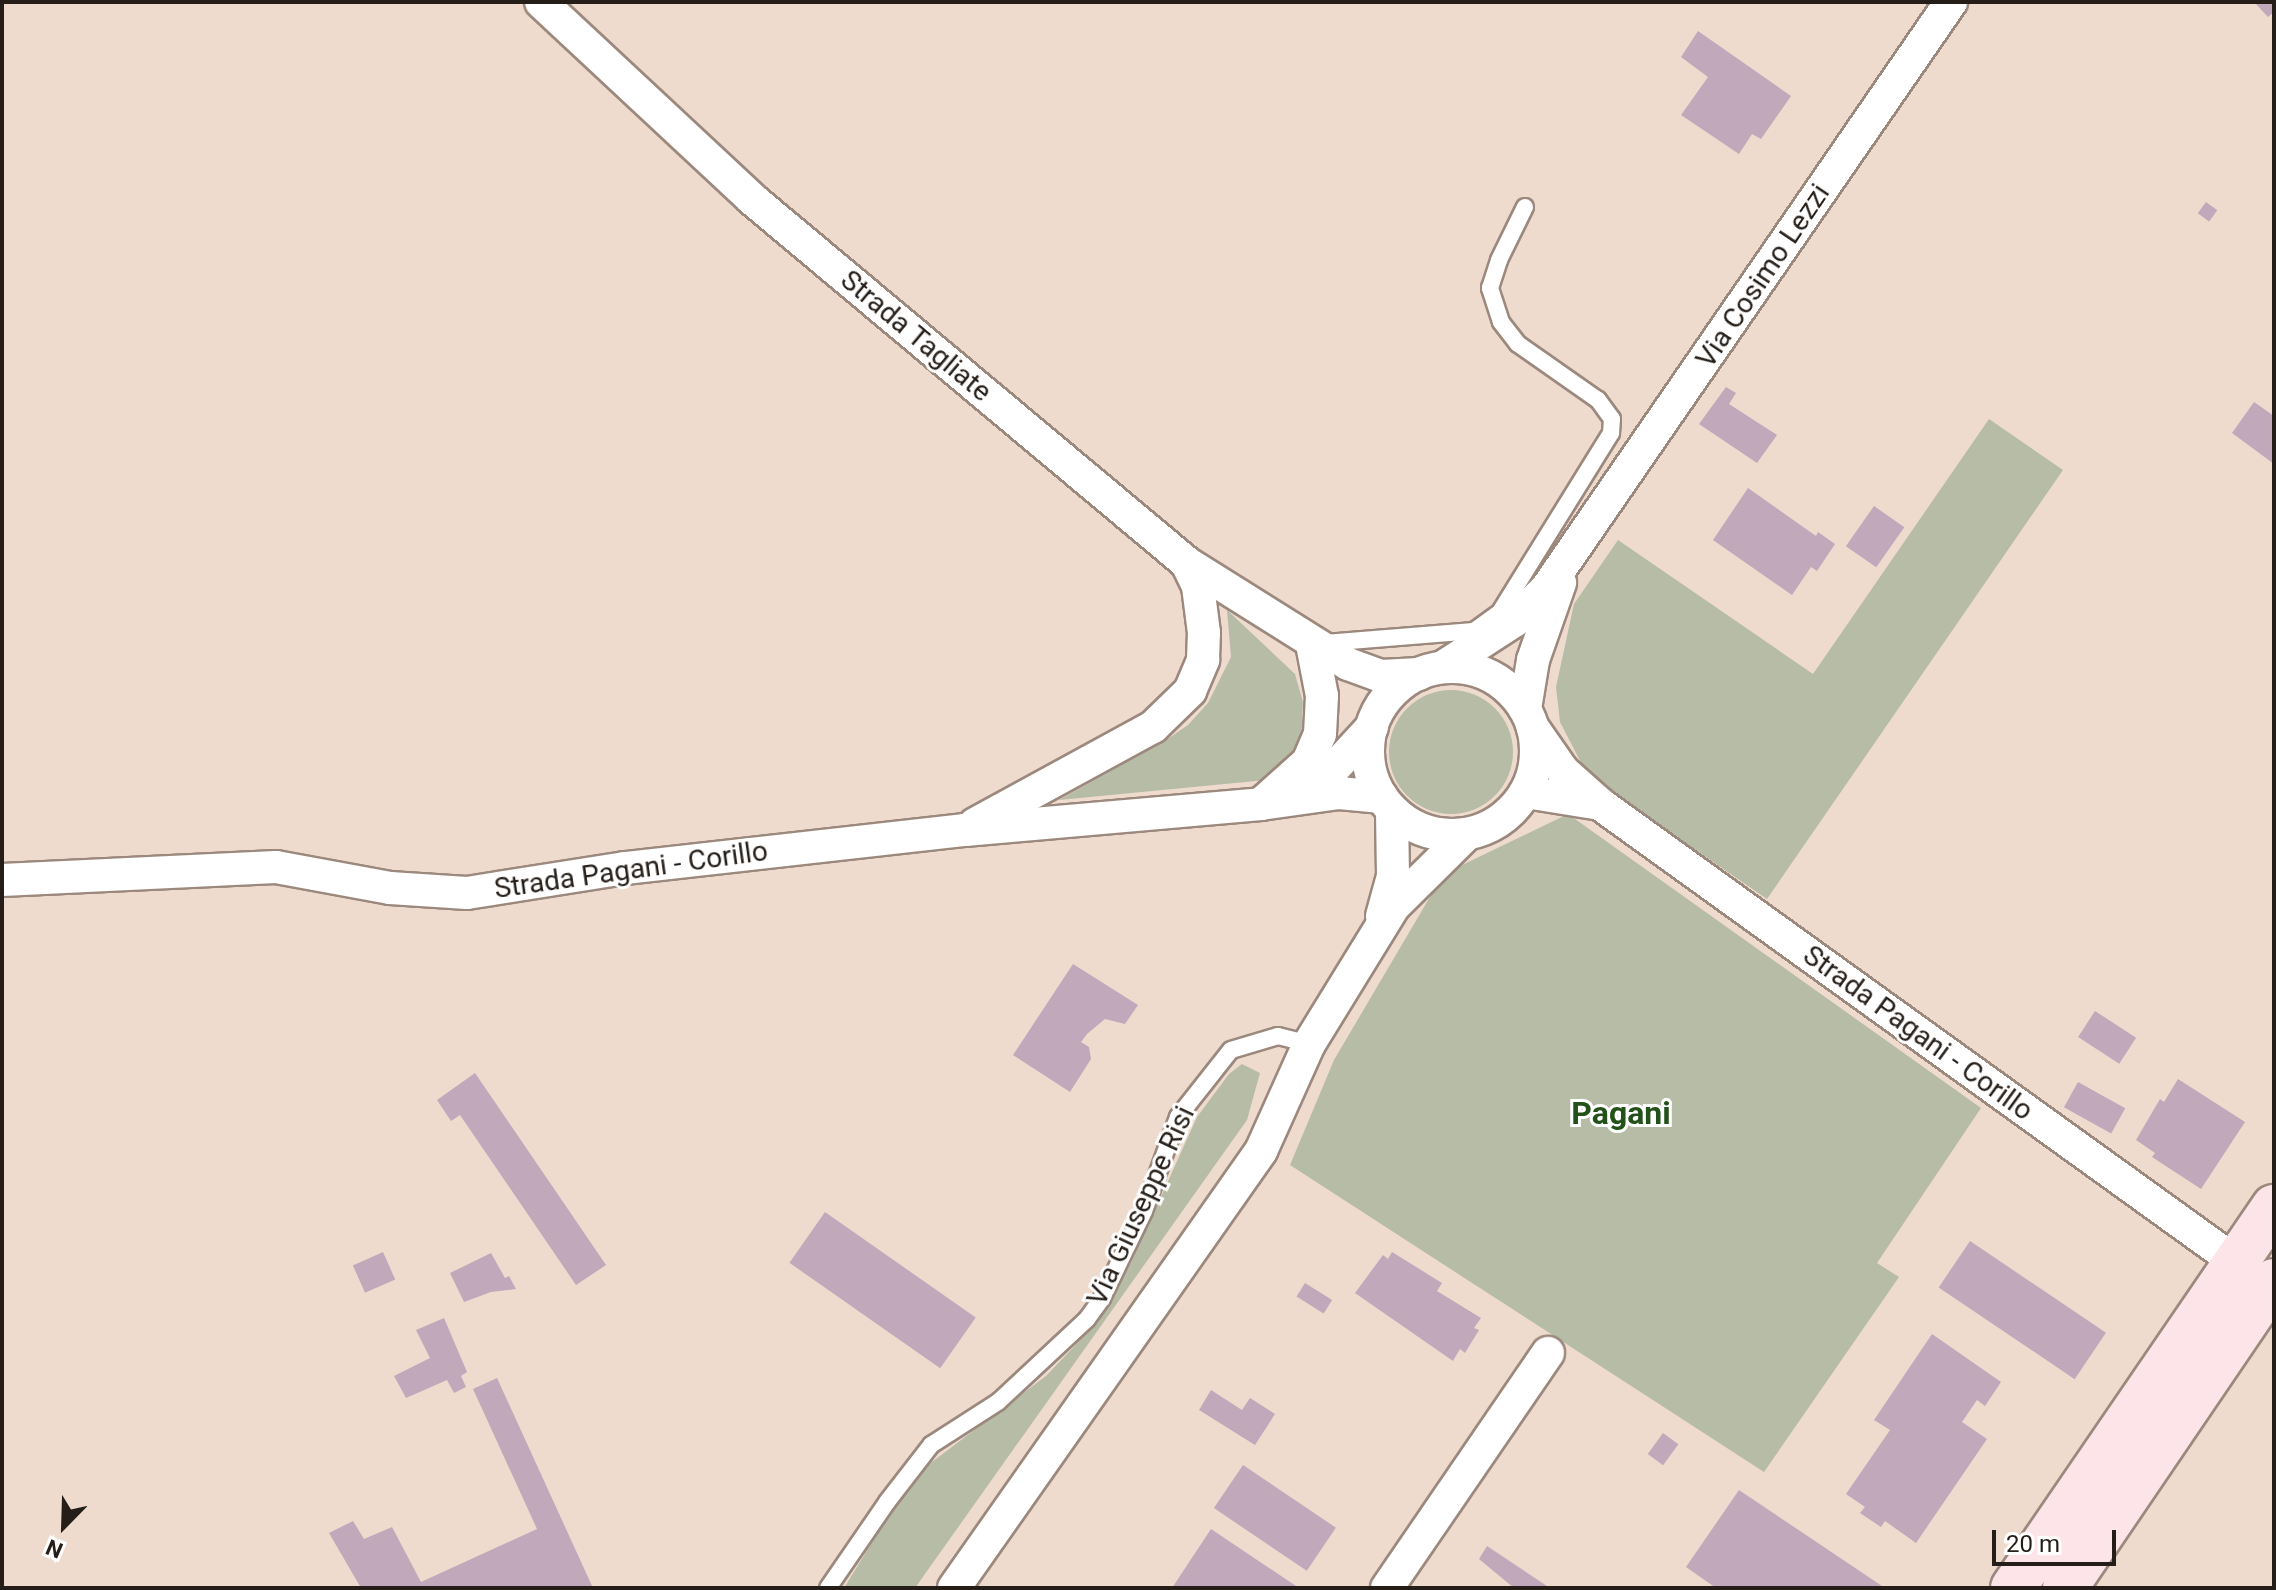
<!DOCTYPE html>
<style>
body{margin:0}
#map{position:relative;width:2276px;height:1590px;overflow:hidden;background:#efdace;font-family:Roboto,sans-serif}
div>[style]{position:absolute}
.green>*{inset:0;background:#b6bca6}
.round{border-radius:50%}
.building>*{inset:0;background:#c2a8bb;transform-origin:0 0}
.roads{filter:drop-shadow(2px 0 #9c897e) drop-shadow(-2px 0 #9c897e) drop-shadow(0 2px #9c897e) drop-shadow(0 -2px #9c897e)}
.lane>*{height:16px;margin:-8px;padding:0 8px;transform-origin:8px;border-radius:8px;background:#fff}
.street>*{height:32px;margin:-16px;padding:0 16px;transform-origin:16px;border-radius:16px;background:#fff}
.street>.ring{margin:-16px;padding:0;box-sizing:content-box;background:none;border:32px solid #fff;border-radius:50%}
.secondary>*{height:44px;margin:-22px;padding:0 22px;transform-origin:22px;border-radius:22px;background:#fde4e9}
span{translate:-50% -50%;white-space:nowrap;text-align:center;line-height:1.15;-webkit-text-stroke:6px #fff;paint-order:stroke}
.street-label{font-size:28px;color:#241d18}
.quarter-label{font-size:32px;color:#245119;font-weight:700}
.frame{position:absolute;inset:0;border:4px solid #241d18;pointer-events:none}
.north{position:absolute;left:24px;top:1486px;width:80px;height:80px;-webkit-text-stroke:6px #fff;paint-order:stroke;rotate:203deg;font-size:22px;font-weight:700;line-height:32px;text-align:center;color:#241d18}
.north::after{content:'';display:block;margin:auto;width:28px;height:36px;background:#241d18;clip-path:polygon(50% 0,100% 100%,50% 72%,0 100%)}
.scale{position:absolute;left:1992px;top:1530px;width:124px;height:36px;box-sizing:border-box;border:4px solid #241d18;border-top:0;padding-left:10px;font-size:24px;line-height:28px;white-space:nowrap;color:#241d18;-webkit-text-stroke:6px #fff;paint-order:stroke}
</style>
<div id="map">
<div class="green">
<i style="clip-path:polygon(1989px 419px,2063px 470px,1767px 899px,1588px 776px,1560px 722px,1556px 687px,1574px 604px,1618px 540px,1813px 674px)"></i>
<i style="clip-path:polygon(1227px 610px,1295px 674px,1303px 702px,1302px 727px,1300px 746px,1291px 768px,1266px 780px,1059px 800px,1166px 740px,1188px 725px,1208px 703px,1231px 657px)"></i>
<i class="round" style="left:1389px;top:690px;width:124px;height:124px"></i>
<i style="clip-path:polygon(1568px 814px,1981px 1108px,1877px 1263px,1899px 1277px,1764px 1472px,1290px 1165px,1334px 1060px,1437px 885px,1458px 867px)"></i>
<i style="clip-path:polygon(1242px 1064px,1260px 1073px,1247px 1120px,915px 1588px,844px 1588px,898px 1500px,924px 1468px,1046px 1376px,1086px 1334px,1131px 1263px,1197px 1117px,1229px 1074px)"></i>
</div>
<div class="building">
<i style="clip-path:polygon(2254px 2px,2274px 2px,2274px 12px,2268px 17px)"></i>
<i style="clip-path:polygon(1698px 31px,1791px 96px,1761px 139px,1752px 134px,1739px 154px,1681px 115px,1708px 77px,1681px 57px)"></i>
<i style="left:2206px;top:202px;width:14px;height:14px;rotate:36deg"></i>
<i style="clip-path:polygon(1726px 387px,1736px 393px,1729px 404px,1777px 435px,1757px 463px,1699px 424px)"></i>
<i style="clip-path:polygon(2254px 402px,2274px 416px,2274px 464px,2232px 433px)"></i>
<i style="clip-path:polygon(1748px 488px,1816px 536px,1818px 532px,1835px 544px,1817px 571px,1811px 567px,1792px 595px,1713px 540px)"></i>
<i style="left:1874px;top:506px;width:37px;height:49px;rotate:35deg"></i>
<i style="clip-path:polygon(1073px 964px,1138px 1005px,1125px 1024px,1105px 1019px,1087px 1034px,1081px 1042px,1089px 1047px,1091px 1059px,1070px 1092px,1013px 1055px)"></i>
<i style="left:2095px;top:1011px;width:49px;height:31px;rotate:33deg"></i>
<i style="clip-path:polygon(475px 1073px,606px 1265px,576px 1285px,460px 1115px,451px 1121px,437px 1100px)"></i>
<i style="clip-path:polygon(2178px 1079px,2245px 1122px,2201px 1189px,2152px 1157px,2155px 1153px,2136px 1140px,2160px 1099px,2164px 1102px)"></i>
<i style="left:2078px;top:1082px;width:54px;height:29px;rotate:29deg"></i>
<i style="left:825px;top:1212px;width:184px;height:62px;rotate:35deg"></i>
<i style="left:1970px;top:1241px;width:164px;height:56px;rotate:34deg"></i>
<i style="left:383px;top:1252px;width:30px;height:33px;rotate:66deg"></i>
<i style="clip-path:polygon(1392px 1252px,1442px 1283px,1437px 1291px,1481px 1318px,1474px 1328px,1479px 1330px,1465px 1353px,1460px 1349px,1453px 1361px,1355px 1293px,1383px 1255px,1388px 1259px)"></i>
<i style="clip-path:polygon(491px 1253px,505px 1278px,509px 1276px,516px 1289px,491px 1292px,464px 1302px,450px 1273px)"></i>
<i style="left:1305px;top:1283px;width:32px;height:16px;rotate:32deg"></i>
<i style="clip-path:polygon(444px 1318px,467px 1372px,461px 1376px,466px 1387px,454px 1393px,447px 1380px,406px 1398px,394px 1376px,430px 1358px,416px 1330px)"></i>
<i style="clip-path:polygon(1932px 1334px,2001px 1382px,1985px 1406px,1977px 1400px,1962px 1422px,1987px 1439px,1916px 1543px,1885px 1521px,1881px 1527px,1860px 1513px,1865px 1507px,1846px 1494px,1890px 1430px,1874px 1420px)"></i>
<i style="clip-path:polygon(497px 1378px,593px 1588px,361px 1588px,329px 1533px,353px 1521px,364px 1539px,392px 1527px,421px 1582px,537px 1529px,473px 1389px)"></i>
<i style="clip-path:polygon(1211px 1390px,1242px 1410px,1250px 1398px,1275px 1414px,1255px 1445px,1199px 1410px)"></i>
<i style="left:1663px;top:1433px;width:19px;height:26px;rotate:36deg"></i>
<i style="left:1243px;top:1465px;width:112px;height:52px;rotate:34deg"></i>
<i style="clip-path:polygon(1739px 1490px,1885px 1588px,1716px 1588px,1686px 1567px)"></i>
<i style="clip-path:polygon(1211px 1529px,1299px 1588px,1172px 1588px)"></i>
<i style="clip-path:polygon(1487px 1546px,1550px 1588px,1514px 1588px,1479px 1559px)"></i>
</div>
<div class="roads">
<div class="lane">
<i style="left:1325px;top:643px;width:149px;rotate:-4.6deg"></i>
<i style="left:1474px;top:631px;width:32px;rotate:-36deg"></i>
<i style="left:1500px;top:612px;width:211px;rotate:-58.2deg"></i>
<i style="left:1611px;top:433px;width:14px;rotate:-86deg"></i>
<i style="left:1612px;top:419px;width:24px;rotate:-126deg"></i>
<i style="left:1598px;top:400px;width:98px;rotate:-145deg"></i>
<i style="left:1518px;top:344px;width:28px;rotate:-128deg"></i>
<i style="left:1501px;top:322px;width:36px;rotate:-108deg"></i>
<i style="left:1490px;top:288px;width:29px;rotate:-72deg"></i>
<i style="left:1499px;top:260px;width:59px;rotate:-63.9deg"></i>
<i style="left:828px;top:1588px;width:104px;rotate:-55.5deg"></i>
<i style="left:887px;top:1502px;width:72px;rotate:-52.3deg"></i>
<i style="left:931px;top:1445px;width:80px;rotate:-32.7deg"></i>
<i style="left:998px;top:1402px;width:122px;rotate:-43deg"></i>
<i style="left:1087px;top:1319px;width:26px;rotate:-54deg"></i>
<i style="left:1102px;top:1298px;width:97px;rotate:-64.2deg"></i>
<i style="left:1144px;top:1211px;width:100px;rotate:-70.1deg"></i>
<i style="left:1178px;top:1117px;width:85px;rotate:-51.7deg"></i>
<i style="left:1231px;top:1050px;width:49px;rotate:-16.6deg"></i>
<i style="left:1278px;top:1036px;width:32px;rotate:14deg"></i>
</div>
<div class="street">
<i style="left:541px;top:2px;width:289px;rotate:43deg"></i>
<i style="left:752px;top:199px;width:567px;rotate:39.92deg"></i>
<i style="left:1187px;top:563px;width:190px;rotate:32.1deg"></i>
<i style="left:1348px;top:664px;width:35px;rotate:20deg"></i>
<i style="left:1381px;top:676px;width:38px;rotate:-3deg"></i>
<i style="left:1443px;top:667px;width:85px;rotate:-32.9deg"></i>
<i style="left:1514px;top:621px;width:47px;rotate:-45deg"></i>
<i style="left:1547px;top:588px;width:712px;rotate:-55.42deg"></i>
<i class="ring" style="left:1368px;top:667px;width:136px;height:136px"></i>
<i style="left:1525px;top:709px;width:50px;rotate:-80.7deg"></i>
<i style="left:1533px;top:660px;width:82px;rotate:-70.7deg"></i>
<i style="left:1533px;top:728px;width:52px;rotate:55.1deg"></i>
<i style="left:1563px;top:771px;width:50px;rotate:41.7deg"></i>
<i style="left:1600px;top:804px;width:784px;rotate:35.76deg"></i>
<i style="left:1294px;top:792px;width:34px;rotate:-24deg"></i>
<i style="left:1325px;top:778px;width:69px;rotate:-47.3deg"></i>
<i style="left:1526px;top:792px;width:75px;rotate:9.2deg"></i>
<i style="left:1261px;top:804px;width:63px;rotate:-41.8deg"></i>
<i style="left:1308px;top:762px;width:30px;rotate:-67deg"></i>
<i style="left:1320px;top:734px;width:38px;rotate:-87deg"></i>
<i style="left:1322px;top:696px;width:53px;rotate:-100.9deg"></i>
<i style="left:975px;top:824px;width:203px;rotate:-28.6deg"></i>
<i style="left:1153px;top:727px;width:52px;rotate:-44.2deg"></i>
<i style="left:1190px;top:691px;width:34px;rotate:-67deg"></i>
<i style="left:1203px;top:660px;width:27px;rotate:-88deg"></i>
<i style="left:1204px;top:633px;width:47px;rotate:-97.3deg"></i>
<i style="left:1198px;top:586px;width:25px;rotate:-116deg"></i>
<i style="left:2px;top:880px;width:274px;rotate:-2.7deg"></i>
<i style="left:276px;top:867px;width:116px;rotate:10.4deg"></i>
<i style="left:390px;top:888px;width:77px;rotate:3.7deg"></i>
<i style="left:467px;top:893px;width:160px;rotate:-9deg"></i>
<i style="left:625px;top:868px;width:342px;rotate:-6.4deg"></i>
<i style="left:965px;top:830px;width:297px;rotate:-5deg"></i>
<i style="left:1261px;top:804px;width:79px;rotate:-8deg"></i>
<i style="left:1339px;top:793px;width:43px;rotate:5.3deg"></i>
<i style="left:1382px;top:916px;width:41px;rotate:-74.6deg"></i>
<i style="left:1393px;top:876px;width:66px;rotate:-90.9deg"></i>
<i style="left:954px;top:1588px;width:534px;rotate:-54.91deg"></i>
<i style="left:1261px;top:1151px;width:117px;rotate:-65.8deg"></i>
<i style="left:1309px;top:1044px;width:162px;rotate:-58.4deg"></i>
<i style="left:1394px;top:906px;width:103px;rotate:-44.6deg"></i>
<i style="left:1387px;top:1588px;width:285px;rotate:-55.6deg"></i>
</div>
<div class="secondary">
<i style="left:2013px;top:1588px;width:462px;rotate:-55.6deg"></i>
<i style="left:2065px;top:1588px;width:371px;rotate:-55.8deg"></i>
</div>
</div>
<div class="street-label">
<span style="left:1763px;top:276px;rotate:-56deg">Via Cosimo Lezzi</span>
<span style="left:916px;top:336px;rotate:40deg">Strada Tagliate</span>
<span style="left:631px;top:870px;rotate:-8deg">Strada Pagani - Corillo</span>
<span style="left:1918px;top:1033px;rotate:36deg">Strada Pagani - Corillo</span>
<span style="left:1141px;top:1206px;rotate:-65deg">Via Giuseppe Risi</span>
</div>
<div class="quarter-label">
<span style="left:1621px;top:1113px">Pagani</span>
</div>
<div class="frame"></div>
<div class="north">N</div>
<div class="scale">20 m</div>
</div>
